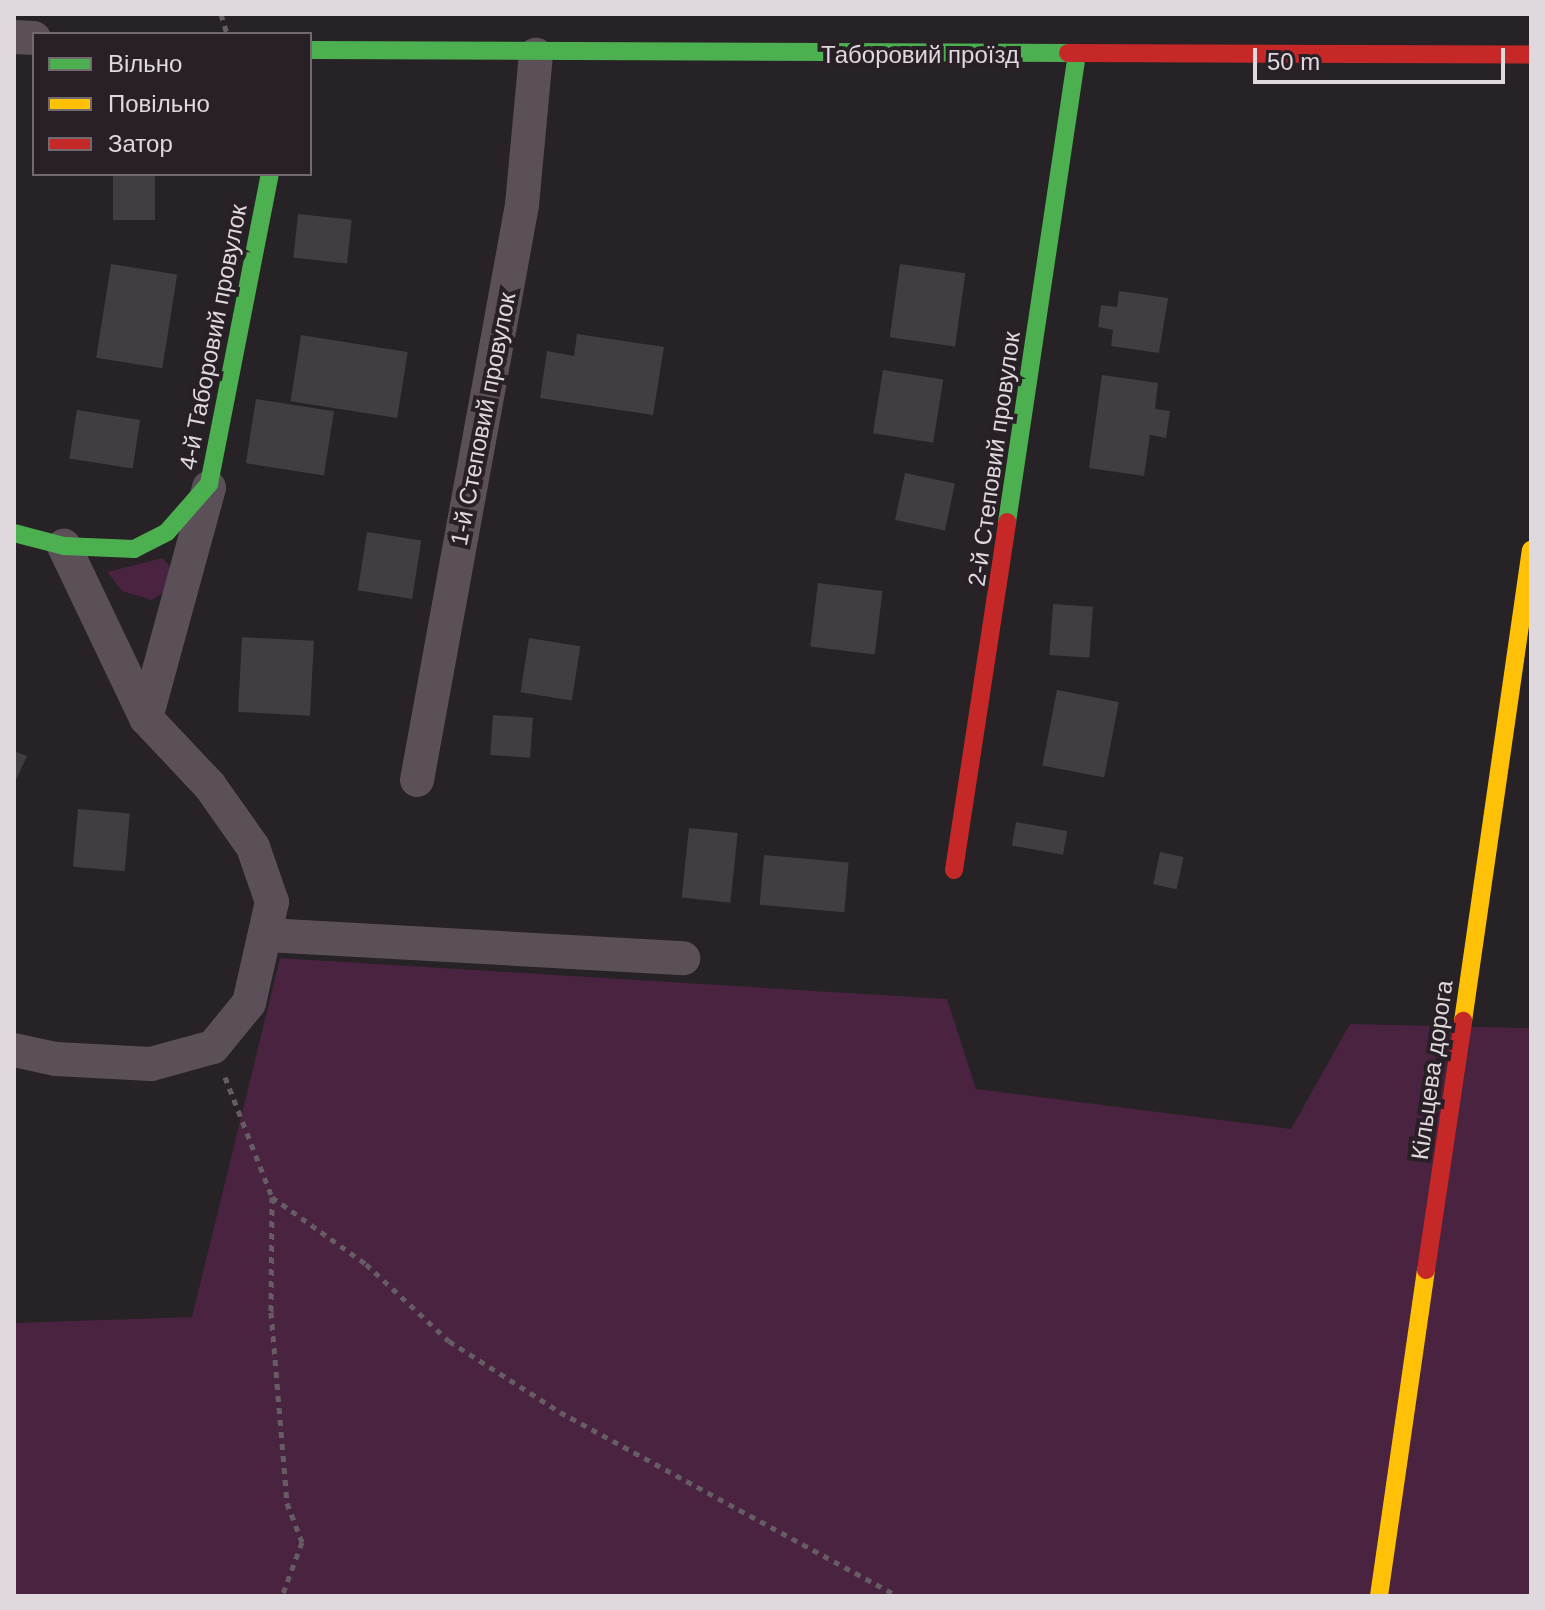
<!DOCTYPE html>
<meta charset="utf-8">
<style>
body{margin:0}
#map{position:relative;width:1545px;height:1610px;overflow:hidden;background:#262225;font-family:Helvetica,sans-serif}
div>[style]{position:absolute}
.green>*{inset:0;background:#492340}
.building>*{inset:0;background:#413d40;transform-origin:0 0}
.path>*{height:5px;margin-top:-2.5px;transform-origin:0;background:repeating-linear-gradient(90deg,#665d63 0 6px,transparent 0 12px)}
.street>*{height:34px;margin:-17px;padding:0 17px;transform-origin:17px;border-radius:17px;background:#5c5058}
.fast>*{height:18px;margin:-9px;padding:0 9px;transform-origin:9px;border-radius:9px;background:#4caf50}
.slow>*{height:18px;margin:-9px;padding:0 9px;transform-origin:9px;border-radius:9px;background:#ffc107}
.jam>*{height:18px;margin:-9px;padding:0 9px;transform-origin:9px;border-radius:9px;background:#c62828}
span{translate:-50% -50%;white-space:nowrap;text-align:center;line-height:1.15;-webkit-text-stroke:8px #282026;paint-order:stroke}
.street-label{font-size:24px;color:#dfd9dd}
.frame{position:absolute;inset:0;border:16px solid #dfd9dd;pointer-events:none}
.legend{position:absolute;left:32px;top:32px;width:280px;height:144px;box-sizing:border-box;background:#282026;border:2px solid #716a6f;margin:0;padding:10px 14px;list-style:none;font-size:24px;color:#dfd9dd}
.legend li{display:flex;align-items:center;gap:16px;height:40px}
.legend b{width:40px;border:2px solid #716a6f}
.scale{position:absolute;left:1253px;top:48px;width:252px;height:36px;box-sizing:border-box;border:4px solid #dfd9dd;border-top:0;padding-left:10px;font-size:24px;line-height:28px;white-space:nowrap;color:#dfd9dd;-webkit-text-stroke:6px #282026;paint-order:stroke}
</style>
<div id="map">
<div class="green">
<i style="clip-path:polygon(162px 558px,173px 570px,165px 591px,152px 600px,122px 591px,107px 572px)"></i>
<i style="clip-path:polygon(280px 958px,947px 999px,976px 1089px,1291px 1129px,1350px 1024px,1531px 1028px,1531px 1596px,14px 1596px,14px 1323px,192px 1317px)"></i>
</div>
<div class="building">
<i style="left:113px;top:174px;width:42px;height:46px"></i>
<i style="left:298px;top:214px;width:54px;height:44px;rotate:6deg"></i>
<i style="left:111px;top:264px;width:67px;height:95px;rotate:9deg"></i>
<i style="left:900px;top:264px;width:66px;height:74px;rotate:8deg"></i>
<i style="clip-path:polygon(1119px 291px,1168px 298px,1159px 353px,1111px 346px,1113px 330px,1098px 327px,1101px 305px,1117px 307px)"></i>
<i style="clip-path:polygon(577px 334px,664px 347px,653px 415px,540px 398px,547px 351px,574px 356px)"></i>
<i style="left:301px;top:335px;width:108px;height:67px;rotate:9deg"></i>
<i style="left:883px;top:370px;width:61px;height:64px;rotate:9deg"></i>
<i style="clip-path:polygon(1102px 375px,1158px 383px,1155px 409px,1170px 411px,1166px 438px,1150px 435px,1144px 476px,1089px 468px)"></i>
<i style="left:256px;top:399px;width:79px;height:65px;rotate:9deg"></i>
<i style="left:77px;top:410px;width:64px;height:49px;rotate:9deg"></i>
<i style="left:905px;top:473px;width:51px;height:48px;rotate:12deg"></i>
<i style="left:367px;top:532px;width:55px;height:59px;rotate:9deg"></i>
<i style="left:818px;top:583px;width:65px;height:64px;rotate:7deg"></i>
<i style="left:1053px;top:604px;width:40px;height:51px;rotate:4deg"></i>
<i style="left:242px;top:637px;width:72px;height:75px;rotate:3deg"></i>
<i style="left:529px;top:638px;width:52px;height:55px;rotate:9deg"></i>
<i style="left:1057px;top:690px;width:63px;height:77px;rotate:11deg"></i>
<i style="left:493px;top:715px;width:40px;height:40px;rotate:4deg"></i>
<i style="clip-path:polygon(14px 751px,27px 756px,14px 784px)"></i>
<i style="left:78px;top:809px;width:52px;height:58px;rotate:5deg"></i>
<i style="left:1016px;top:822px;width:52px;height:24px;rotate:10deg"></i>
<i style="left:689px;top:828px;width:49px;height:70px;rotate:6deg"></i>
<i style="left:1160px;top:852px;width:24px;height:33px;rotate:12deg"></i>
<i style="left:764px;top:855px;width:85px;height:50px;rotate:5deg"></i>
</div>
<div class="path">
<i style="left:221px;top:14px;width:21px;rotate:73deg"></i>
<i style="left:225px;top:1077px;width:129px;rotate:68.6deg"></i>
<i style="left:272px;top:1197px;width:115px;rotate:90.5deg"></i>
<i style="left:271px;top:1312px;width:192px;rotate:85.2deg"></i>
<i style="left:287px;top:1503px;width:42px;rotate:69deg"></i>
<i style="left:302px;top:1542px;width:58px;rotate:110.3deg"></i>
<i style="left:272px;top:1197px;width:115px;rotate:35.5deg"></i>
<i style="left:366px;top:1264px;width:113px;rotate:42.9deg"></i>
<i style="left:449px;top:1341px;width:132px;rotate:32.6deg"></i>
<i style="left:560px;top:1412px;width:384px;rotate:28.6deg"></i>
</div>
<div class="street">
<i style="left:14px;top:37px;width:20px;rotate:3deg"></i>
<i style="left:146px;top:718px;width:239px;rotate:-74.7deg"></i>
<i style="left:417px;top:780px;width:585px;rotate:-79.65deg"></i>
<i style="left:522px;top:205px;width:151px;rotate:-84.7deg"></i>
<i style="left:267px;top:935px;width:417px;rotate:3.2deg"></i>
<i style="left:14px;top:1050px;width:43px;rotate:12.1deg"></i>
<i style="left:56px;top:1059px;width:95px;rotate:3deg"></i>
<i style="left:151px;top:1064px;width:64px;rotate:-15.3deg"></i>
<i style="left:213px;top:1047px;width:57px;rotate:-50.7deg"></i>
<i style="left:249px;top:1003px;width:104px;rotate:-77.2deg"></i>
<i style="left:272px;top:902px;width:58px;rotate:-109.1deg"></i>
<i style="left:253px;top:847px;width:75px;rotate:-125.2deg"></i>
<i style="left:210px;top:786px;width:93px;rotate:-133.3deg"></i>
<i style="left:146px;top:718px;width:191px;rotate:-115.5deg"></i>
</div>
<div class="fast">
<i style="left:310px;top:50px;width:758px;rotate:0.23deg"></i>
<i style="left:1007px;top:522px;width:472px;rotate:-81.5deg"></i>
<i style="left:14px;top:533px;width:52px;rotate:14.6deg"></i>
<i style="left:64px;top:546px;width:70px;rotate:2.5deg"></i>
<i style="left:134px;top:549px;width:37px;rotate:-27deg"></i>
<i style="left:167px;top:532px;width:64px;rotate:-48.8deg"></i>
<i style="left:209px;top:484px;width:316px;rotate:-78.9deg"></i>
</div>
<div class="slow">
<i style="left:1463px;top:1021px;width:476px;rotate:-81.8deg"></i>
<i style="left:1379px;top:1596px;width:329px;rotate:-81.8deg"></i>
</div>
<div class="jam">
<i style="left:1068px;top:53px;width:463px;rotate:0.2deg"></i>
<i style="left:954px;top:870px;width:352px;rotate:-81.3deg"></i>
<i style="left:1426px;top:1270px;width:252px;rotate:-81.5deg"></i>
</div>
<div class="street-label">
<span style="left:920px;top:55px">Таборовий проїзд</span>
<span style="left:213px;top:337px;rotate:-79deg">4-й Таборовий провулок</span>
<span style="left:483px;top:419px;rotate:-79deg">1-й Степовий провулок</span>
<span style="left:994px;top:459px;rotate:-82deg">2-й Степовий провулок</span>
<span style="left:1432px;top:1070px;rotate:-82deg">Кільцева дорога</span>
</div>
<div class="frame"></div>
<ul class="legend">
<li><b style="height:10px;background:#4caf50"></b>Вільно</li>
<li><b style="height:10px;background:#ffc107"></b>Повільно</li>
<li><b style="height:10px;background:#c62828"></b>Затор</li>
</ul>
<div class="scale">50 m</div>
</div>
